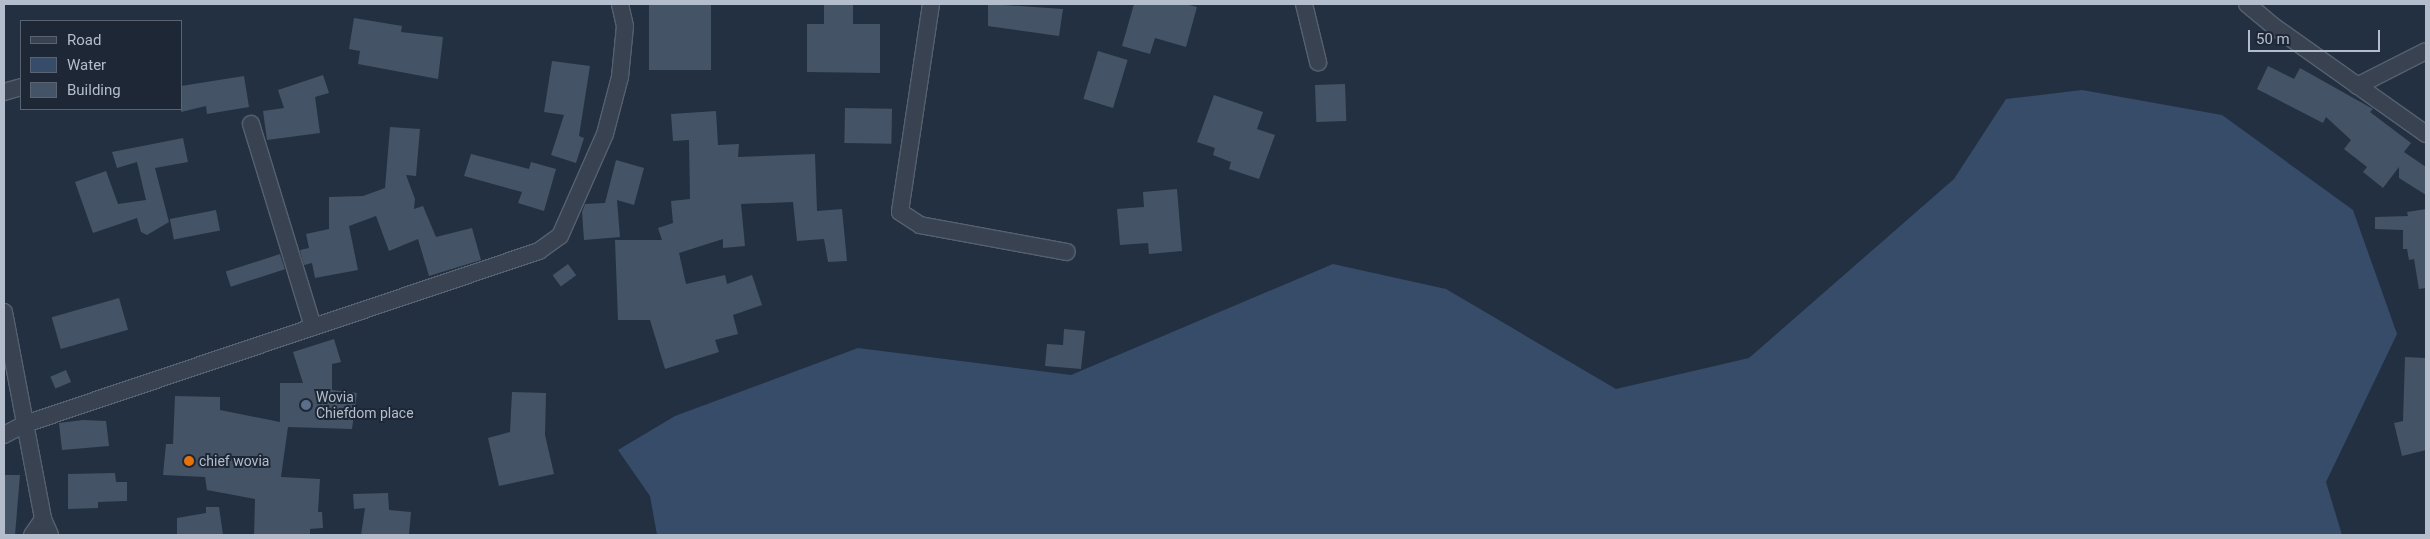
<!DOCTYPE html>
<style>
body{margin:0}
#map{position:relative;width:2430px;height:539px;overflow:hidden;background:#233041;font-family:Roboto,sans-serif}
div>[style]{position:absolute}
.water>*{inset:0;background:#364c69}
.building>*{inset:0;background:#445366;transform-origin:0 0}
.roads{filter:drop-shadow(1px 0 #56606e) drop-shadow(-1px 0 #56606e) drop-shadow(0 1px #56606e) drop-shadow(0 -1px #56606e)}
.street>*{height:16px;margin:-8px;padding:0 8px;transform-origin:8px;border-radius:8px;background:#384251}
.dots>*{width:14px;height:14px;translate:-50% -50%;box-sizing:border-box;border:2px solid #1d2736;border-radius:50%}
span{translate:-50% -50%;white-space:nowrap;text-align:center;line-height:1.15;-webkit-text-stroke:4px #1d2736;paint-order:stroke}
.poi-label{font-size:14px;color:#b4bdcb}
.left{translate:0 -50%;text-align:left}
.frame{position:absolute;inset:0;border:5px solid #b4bdcb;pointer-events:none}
.legend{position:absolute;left:20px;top:20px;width:162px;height:90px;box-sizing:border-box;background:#1d2736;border:1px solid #596372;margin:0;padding:6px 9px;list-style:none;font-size:15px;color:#b4bdcb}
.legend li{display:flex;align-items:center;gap:10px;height:25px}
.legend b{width:25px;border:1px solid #596372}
.scale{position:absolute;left:2248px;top:30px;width:132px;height:22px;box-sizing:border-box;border:2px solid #b4bdcb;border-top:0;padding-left:6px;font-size:15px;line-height:18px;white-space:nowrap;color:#b4bdcb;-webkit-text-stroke:4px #1d2736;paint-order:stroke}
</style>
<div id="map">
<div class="water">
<i style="clip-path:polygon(2082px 90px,2222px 115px,2353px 210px,2397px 334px,2326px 482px,2342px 535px,657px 535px,650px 496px,618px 450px,675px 416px,858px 348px,1071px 375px,1333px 264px,1446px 289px,1616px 389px,1749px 358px,1954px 179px,2006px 99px)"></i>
</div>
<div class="building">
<i style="left:649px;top:4px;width:62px;height:66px"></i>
<i style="clip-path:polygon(824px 4px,853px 4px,853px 24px,880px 24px,880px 73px,807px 72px,807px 24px,824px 24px)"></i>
<i style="clip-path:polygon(988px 4px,1063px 9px,1059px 36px,988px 26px)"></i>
<i style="clip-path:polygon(1134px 4px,1185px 4px,1197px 7px,1186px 47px,1155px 38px,1150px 54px,1122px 46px)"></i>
<i style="clip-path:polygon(354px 18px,402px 26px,401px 32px,443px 37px,438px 79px,358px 64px,360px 51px,349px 49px)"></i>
<i style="left:1098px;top:51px;width:31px;height:50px;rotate:17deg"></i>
<i style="clip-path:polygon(552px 61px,590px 66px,579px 136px,584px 138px,576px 163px,551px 155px,564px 115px,544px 112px)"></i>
<i style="clip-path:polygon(2268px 66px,2294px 79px,2300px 68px,2373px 109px,2370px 112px,2411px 143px,2404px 152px,2426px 167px,2426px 195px,2399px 178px,2399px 167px,2383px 188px,2363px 172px,2367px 167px,2344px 149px,2351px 140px,2326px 117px,2323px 123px,2257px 89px)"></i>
<i style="clip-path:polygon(323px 75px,329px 93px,315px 97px,320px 133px,267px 140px,263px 111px,284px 108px,278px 90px)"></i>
<i style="clip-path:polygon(244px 76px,249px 107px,207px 114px,206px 106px,181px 112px,181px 86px)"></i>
<i style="left:1345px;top:84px;width:37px;height:30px;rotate:88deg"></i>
<i style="clip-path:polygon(1214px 95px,1263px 112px,1257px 129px,1275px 135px,1259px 179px,1229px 169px,1231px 162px,1213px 155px,1215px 148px,1197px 142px)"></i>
<i style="left:845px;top:108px;width:47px;height:35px;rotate:1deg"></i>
<i style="clip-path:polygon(716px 111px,718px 145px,739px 144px,738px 157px,815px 154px,817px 211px,842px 209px,847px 261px,828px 262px,824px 239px,797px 241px,793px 202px,741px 204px,745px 246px,723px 248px,723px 239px,679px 253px,686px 284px,725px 275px,727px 284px,752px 275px,762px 305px,733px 315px,738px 334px,715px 340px,719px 352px,665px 369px,650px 320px,618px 320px,615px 240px,662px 240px,658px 228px,673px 223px,671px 201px,690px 199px,689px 140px,673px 141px,671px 114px)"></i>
<i style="clip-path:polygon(390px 127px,420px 129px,416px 176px,406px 175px,415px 199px,414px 209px,423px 206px,436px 237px,472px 228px,481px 260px,429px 276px,418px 239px,389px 251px,376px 216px,349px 226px,358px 270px,315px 278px,312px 263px,304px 265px,300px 250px,309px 248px,306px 234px,329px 229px,329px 197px,363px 196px,385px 188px)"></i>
<i style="clip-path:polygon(183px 138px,188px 162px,155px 168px,169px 222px,147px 235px,141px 232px,137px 218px,93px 233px,75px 182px,106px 171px,118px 204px,146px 200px,137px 162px,117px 168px,112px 152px)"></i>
<i style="clip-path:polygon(471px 154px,529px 169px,531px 162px,556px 169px,544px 211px,518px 203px,522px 192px,464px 176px)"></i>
<i style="clip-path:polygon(616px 160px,644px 168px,634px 205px,617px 200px,620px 237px,584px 240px,582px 212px,585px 204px,605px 203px)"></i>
<i style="clip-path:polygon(1177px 189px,1182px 251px,1149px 254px,1148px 243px,1120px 245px,1117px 209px,1144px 207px,1143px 192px)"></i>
<i style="clip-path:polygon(2426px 209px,2426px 288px,2419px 289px,2414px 259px,2409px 260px,2407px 249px,2403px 249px,2403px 230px,2375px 229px,2375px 217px,2408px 216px,2407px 212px)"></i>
<i style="left:216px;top:210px;width:21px;height:47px;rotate:79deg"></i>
<i style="left:280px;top:254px;width:16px;height:57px;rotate:72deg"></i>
<i style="left:568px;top:264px;width:14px;height:19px;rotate:54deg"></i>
<i style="left:119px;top:298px;width:33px;height:70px;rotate:74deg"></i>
<i style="clip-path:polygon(1064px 329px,1085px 331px,1081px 369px,1045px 366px,1047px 344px,1063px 345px)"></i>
<i style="clip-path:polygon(334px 339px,341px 362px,332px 364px,332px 390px,357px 393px,352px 429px,288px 427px,281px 477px,320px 479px,318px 512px,322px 512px,323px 528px,310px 529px,310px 535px,254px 535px,255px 499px,207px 490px,205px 477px,163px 475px,166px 444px,173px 444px,175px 396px,220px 397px,220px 410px,280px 422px,280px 383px,303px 383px,293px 352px)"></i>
<i style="clip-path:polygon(2405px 357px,2426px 358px,2426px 450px,2402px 456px,2394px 423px,2403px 421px)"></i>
<i style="left:66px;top:370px;width:13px;height:17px;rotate:67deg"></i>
<i style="clip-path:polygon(512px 392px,546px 393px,545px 435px,554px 474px,499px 486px,488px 438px,510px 432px)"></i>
<i style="clip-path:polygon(83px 420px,106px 421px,109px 446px,62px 450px,59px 423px)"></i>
<i style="clip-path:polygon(115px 473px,116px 482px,127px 482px,127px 501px,98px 502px,98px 508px,68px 509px,68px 474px)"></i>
<i style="clip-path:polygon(4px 475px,20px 475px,15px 535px,4px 535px)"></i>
<i style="clip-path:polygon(388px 493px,389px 510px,411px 512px,409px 535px,361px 535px,365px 508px,354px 509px,353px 494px)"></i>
<i style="clip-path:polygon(206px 507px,219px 507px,223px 535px,177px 535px,177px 518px,206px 513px)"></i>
</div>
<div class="roads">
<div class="street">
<i style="left:931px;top:4px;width:210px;rotate:98.5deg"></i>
<i style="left:900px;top:212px;width:24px;rotate:33deg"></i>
<i style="left:920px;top:225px;width:149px;rotate:10.4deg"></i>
<i style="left:1304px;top:4px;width:60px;rotate:76.4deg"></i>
<i style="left:2247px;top:4px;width:33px;rotate:40deg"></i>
<i style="left:2272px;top:25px;width:189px;rotate:35.3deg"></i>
<i style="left:2357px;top:86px;width:77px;rotate:-26.9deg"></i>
<i style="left:4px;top:92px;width:18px;rotate:-16deg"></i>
<i style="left:251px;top:124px;width:212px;rotate:73deg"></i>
<i style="left:4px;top:312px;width:211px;rotate:79.3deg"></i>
<i style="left:43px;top:519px;width:17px;rotate:66deg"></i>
<i style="left:4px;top:435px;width:24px;rotate:-28deg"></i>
<i style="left:25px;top:424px;width:542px;rotate:-18.6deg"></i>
<i style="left:539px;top:251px;width:26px;rotate:-36deg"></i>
<i style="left:560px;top:236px;width:111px;rotate:-66.2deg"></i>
<i style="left:605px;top:134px;width:59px;rotate:-75.3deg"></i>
<i style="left:620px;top:77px;width:51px;rotate:-84.4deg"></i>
<i style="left:625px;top:26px;width:23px;rotate:-103deg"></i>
<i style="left:32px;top:535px;width:19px;rotate:-55deg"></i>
</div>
</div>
<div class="dots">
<i style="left:306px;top:405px;background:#5c6f8a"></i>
<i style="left:189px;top:461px;background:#e8710a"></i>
</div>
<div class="poi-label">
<span class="left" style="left:316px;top:405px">Wovia<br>Chiefdom place</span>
<span class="left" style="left:199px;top:461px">chief wovia</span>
</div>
<div class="frame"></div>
<ul class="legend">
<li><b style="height:6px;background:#384251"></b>Road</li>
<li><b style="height:14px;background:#364c69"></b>Water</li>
<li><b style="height:14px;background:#445366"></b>Building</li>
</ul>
<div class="scale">50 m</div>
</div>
